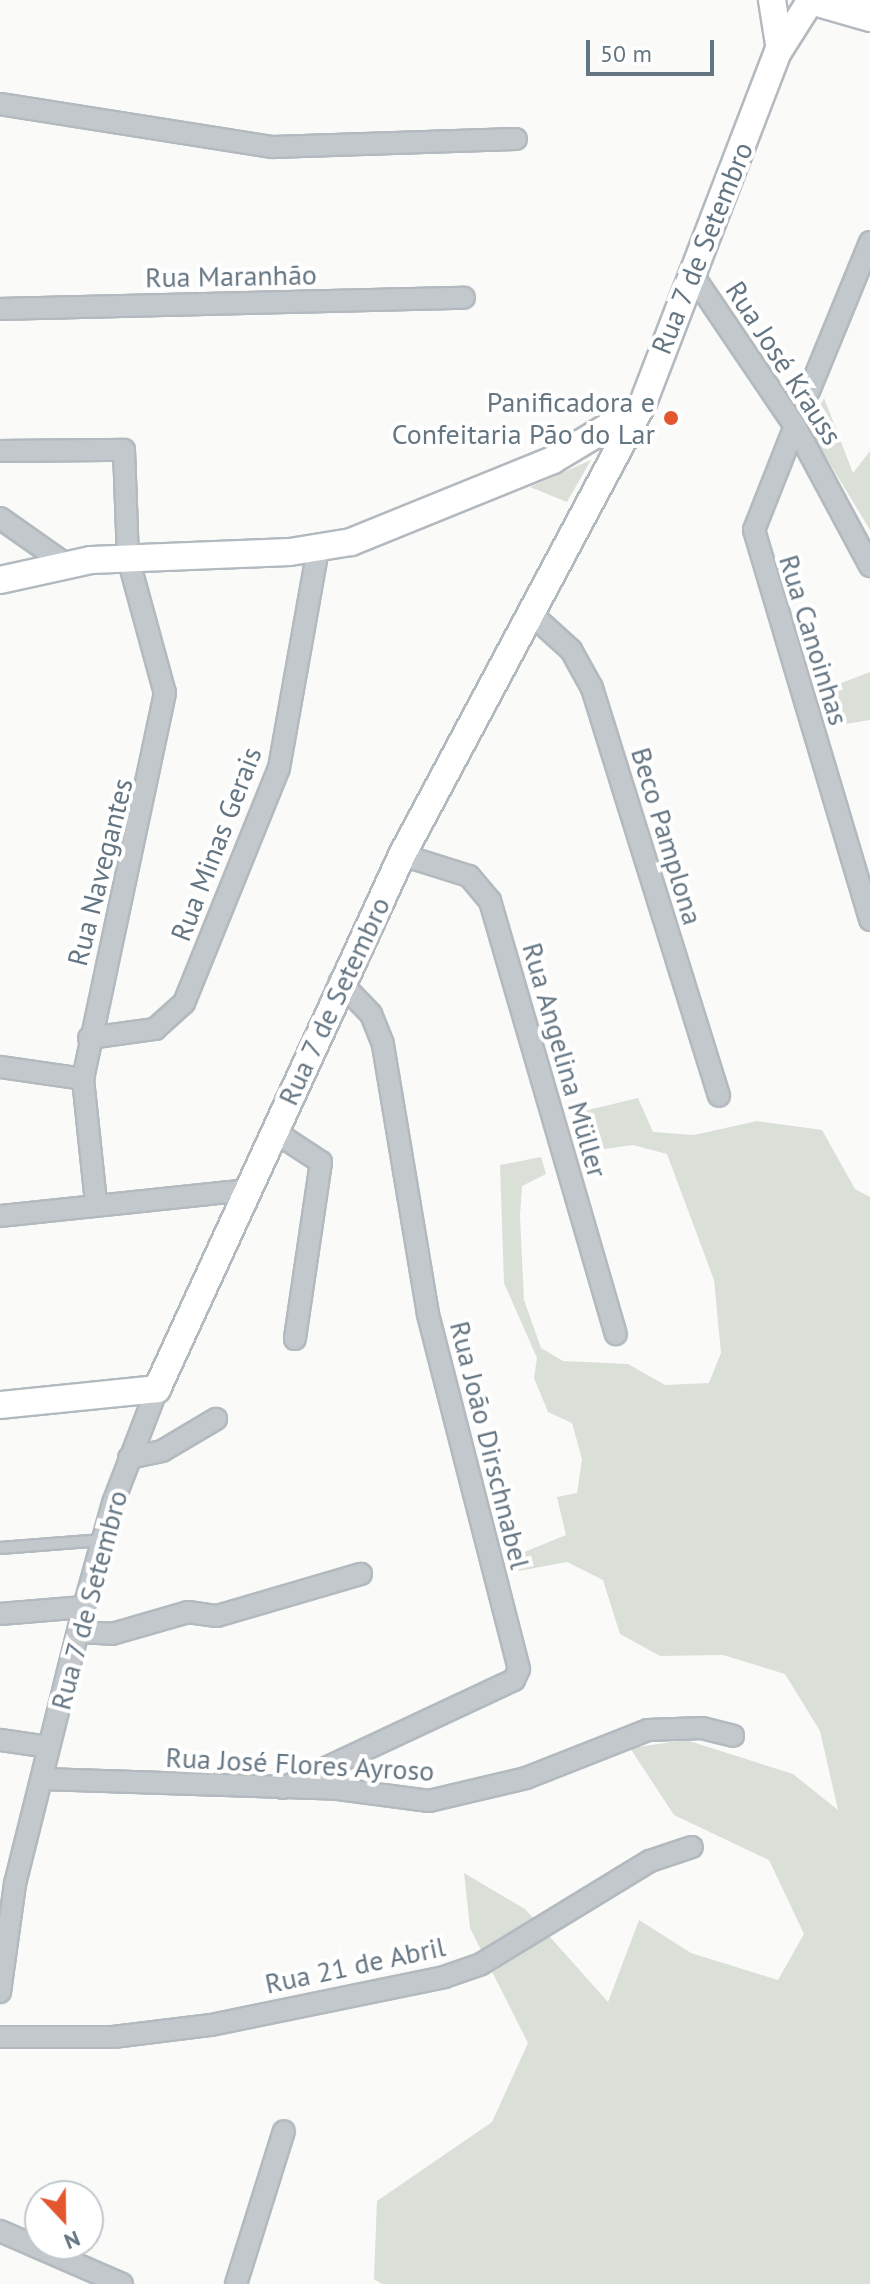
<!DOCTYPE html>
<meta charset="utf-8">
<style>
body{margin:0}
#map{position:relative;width:870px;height:2284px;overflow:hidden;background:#fafaf8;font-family:"PT Sans",sans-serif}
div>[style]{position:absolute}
.green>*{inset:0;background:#dadfd7}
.roads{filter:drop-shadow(2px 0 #b3babf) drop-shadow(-2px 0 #b3babf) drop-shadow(0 2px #b3babf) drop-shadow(0 -2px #b3babf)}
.lane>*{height:10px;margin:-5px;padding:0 5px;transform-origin:5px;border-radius:5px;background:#c3c8cc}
.street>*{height:20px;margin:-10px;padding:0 10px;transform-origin:10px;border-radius:10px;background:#c3c8cc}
.secondary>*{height:26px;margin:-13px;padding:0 13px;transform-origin:13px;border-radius:13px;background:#fff}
.primary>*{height:30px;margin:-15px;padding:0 15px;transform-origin:15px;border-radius:15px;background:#fff}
.dots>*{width:22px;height:22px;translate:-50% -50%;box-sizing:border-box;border:4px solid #fff;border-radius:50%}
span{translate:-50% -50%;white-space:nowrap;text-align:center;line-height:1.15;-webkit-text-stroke:8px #fff;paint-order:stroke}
.street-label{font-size:28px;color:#657683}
.poi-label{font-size:28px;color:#657683}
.right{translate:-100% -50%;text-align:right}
.north{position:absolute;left:24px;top:2180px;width:80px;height:80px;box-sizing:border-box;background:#fff;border:2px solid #c1c8cd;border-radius:50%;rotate:158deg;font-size:22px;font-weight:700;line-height:32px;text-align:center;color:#657683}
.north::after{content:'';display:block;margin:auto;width:28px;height:36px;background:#e4572e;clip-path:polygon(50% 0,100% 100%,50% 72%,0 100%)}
.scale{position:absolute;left:586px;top:40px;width:128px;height:36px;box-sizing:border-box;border:4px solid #657683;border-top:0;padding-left:10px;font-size:24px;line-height:28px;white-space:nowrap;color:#657683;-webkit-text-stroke:6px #fff;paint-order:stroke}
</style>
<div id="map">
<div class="green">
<i style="clip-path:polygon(824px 398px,853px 473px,870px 451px,870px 530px,809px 429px)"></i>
<i style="clip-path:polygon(591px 460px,567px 502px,530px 487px)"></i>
<i style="clip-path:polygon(870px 672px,870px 720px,845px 724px,828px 688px)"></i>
<i style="clip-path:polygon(638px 1098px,653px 1132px,694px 1135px,757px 1121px,822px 1130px,855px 1189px,870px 1197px,870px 2284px,382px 2284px,374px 2279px,377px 2201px,492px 2122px,528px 2043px,470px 1928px,464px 1873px,525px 1909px,608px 2002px,639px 1920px,691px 1953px,778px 1980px,804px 1934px,769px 1860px,674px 1815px,630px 1748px,686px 1740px,793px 1774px,838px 1810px,820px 1731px,785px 1674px,723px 1655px,660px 1656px,620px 1634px,603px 1580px,567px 1562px,513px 1572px,512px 1557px,566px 1535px,557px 1497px,577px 1493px,582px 1459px,572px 1423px,548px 1412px,534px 1378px,537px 1358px,504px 1283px,500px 1165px,541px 1157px,546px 1174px,522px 1186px,520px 1216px,524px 1300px,541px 1348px,563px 1361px,628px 1364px,665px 1385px,709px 1383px,721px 1353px,714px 1280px,667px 1154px,633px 1145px,589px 1151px,580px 1112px)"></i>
</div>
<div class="roads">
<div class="lane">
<i style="left:0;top:1548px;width:103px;rotate:-4.4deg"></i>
</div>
<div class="street">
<i style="left:0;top:104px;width:276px;rotate:9deg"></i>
<i style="left:273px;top:147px;width:243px;rotate:-1.9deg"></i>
<i style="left:694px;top:277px;width:180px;rotate:55.9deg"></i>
<i style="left:795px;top:426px;width:159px;rotate:61.8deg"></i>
<i style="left:0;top:309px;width:464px;rotate:-1.4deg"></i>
<i style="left:809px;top:391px;width:161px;rotate:-67.7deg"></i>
<i style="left:795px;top:426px;width:112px;rotate:111.5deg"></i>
<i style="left:754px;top:530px;width:407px;rotate:73.4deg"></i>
<i style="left:0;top:451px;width:124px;rotate:-0.5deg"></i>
<i style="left:124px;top:450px;width:108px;rotate:87.9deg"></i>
<i style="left:128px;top:558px;width:140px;rotate:74.7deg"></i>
<i style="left:165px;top:693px;width:395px;rotate:102deg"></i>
<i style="left:83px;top:1079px;width:124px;rotate:84deg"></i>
<i style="left:0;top:518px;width:78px;rotate:35.1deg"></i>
<i style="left:529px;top:612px;width:57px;rotate:42.1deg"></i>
<i style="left:571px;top:650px;width:43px;rotate:61.1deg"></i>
<i style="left:592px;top:688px;width:427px;rotate:72.7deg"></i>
<i style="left:402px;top:855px;width:70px;rotate:17.4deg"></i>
<i style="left:469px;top:876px;width:33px;rotate:50deg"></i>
<i style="left:490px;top:901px;width:451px;rotate:73.8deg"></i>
<i style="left:89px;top:1038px;width:67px;rotate:-7.8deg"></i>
<i style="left:155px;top:1029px;width:39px;rotate:-42deg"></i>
<i style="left:184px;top:1003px;width:253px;rotate:-68deg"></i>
<i style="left:279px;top:768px;width:221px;rotate:-79.9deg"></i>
<i style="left:0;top:1067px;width:84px;rotate:8.2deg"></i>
<i style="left:275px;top:1132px;width:55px;rotate:33.1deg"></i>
<i style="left:321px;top:1162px;width:179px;rotate:98.4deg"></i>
<i style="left:0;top:1216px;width:250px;rotate:-6deg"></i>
<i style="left:129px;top:1458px;width:34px;rotate:-12deg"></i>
<i style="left:162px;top:1451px;width:63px;rotate:-30.7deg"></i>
<i style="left:0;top:1614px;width:84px;rotate:-4.8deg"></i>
<i style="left:78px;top:1632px;width:34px;rotate:3deg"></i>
<i style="left:112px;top:1634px;width:79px;rotate:-16.1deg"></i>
<i style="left:188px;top:1612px;width:29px;rotate:8deg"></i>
<i style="left:217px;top:1616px;width:150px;rotate:-16.3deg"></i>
<i style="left:0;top:1740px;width:49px;rotate:8.1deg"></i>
<i style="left:43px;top:1779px;width:295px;rotate:1.9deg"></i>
<i style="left:338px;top:1789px;width:92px;rotate:7.5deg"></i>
<i style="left:429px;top:1801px;width:100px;rotate:-13.3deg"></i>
<i style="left:526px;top:1778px;width:131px;rotate:-21.5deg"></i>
<i style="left:648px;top:1730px;width:54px;rotate:-2.1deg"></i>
<i style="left:702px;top:1728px;width:32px;rotate:14deg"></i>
<i style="left:283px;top:1788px;width:255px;rotate:-25.1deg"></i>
<i style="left:514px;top:1680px;width:12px;rotate:-66deg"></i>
<i style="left:519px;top:1669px;width:366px;rotate:-104.4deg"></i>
<i style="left:428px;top:1314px;width:274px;rotate:-99.5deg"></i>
<i style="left:383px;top:1044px;width:32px;rotate:-112deg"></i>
<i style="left:371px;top:1014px;width:45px;rotate:-134.1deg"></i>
<i style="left:0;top:1992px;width:109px;rotate:-82.1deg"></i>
<i style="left:15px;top:1884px;width:285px;rotate:-76deg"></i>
<i style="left:84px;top:1607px;width:108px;rotate:-74.4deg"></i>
<i style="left:113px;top:1503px;width:122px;rotate:-68.9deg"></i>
<i style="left:0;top:2037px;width:113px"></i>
<i style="left:113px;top:2037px;width:99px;rotate:-7deg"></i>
<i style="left:211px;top:2025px;width:238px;rotate:-11.6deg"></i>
<i style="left:444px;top:1977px;width:39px;rotate:-19deg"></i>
<i style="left:481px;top:1964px;width:198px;rotate:-31.4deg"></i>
<i style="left:650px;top:1861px;width:44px;rotate:-18.4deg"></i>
<i style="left:0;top:2231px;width:133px;rotate:23.5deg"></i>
<i style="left:236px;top:2284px;width:160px;rotate:-72.6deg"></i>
</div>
<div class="secondary">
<i style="left:772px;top:0;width:45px;rotate:81deg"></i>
<i style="left:0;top:580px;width:93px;rotate:-12.4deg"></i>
<i style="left:91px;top:560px;width:199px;rotate:-2.3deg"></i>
<i style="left:290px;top:552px;width:62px;rotate:-9.3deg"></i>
<i style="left:351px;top:542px;width:218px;rotate:-22.1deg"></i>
<i style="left:553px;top:460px;width:91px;rotate:-31.1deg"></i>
<i style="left:0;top:1405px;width:158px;rotate:-5.8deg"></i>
<i style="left:157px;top:1389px;width:588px;rotate:-65.35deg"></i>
<i style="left:402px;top:855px;width:512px;rotate:-61.93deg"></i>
<i style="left:643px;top:403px;width:376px;rotate:-69deg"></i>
<i style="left:778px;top:52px;width:62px;rotate:-57.6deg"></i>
</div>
<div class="primary">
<i style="left:815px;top:0;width:57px;rotate:16.2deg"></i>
</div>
</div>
<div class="dots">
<i style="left:671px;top:418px;background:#e4572e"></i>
</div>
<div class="street-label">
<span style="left:702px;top:248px;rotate:-68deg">Rua 7 de Setembro</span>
<span style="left:231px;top:276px;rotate:-1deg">Rua Maranhão</span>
<span style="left:784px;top:363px;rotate:57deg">Rua José Krauss</span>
<span style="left:814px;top:640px;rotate:73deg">Rua Canoinhas</span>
<span style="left:667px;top:836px;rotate:73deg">Beco Pamplona</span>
<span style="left:216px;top:844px;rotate:-69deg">Rua Minas Gerais</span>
<span style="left:100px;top:872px;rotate:-76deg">Rua Navegantes</span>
<span style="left:334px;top:1001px;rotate:-65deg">Rua 7 de Setembro</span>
<span style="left:565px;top:1060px;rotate:74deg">Rua Angelina Müller</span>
<span style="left:490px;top:1445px;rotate:76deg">Rua João Dirschnabel</span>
<span style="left:89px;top:1600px;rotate:-75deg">Rua 7 de Setembro</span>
<span style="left:300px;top:1764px;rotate:3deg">Rua José Flores Ayroso</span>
<span style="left:355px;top:1965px;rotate:-12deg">Rua 21 de Abril</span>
</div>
<div class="poi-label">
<span class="right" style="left:655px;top:418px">Panificadora e<br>Confeitaria Pão do Lar</span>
</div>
<div class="north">N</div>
<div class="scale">50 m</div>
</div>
